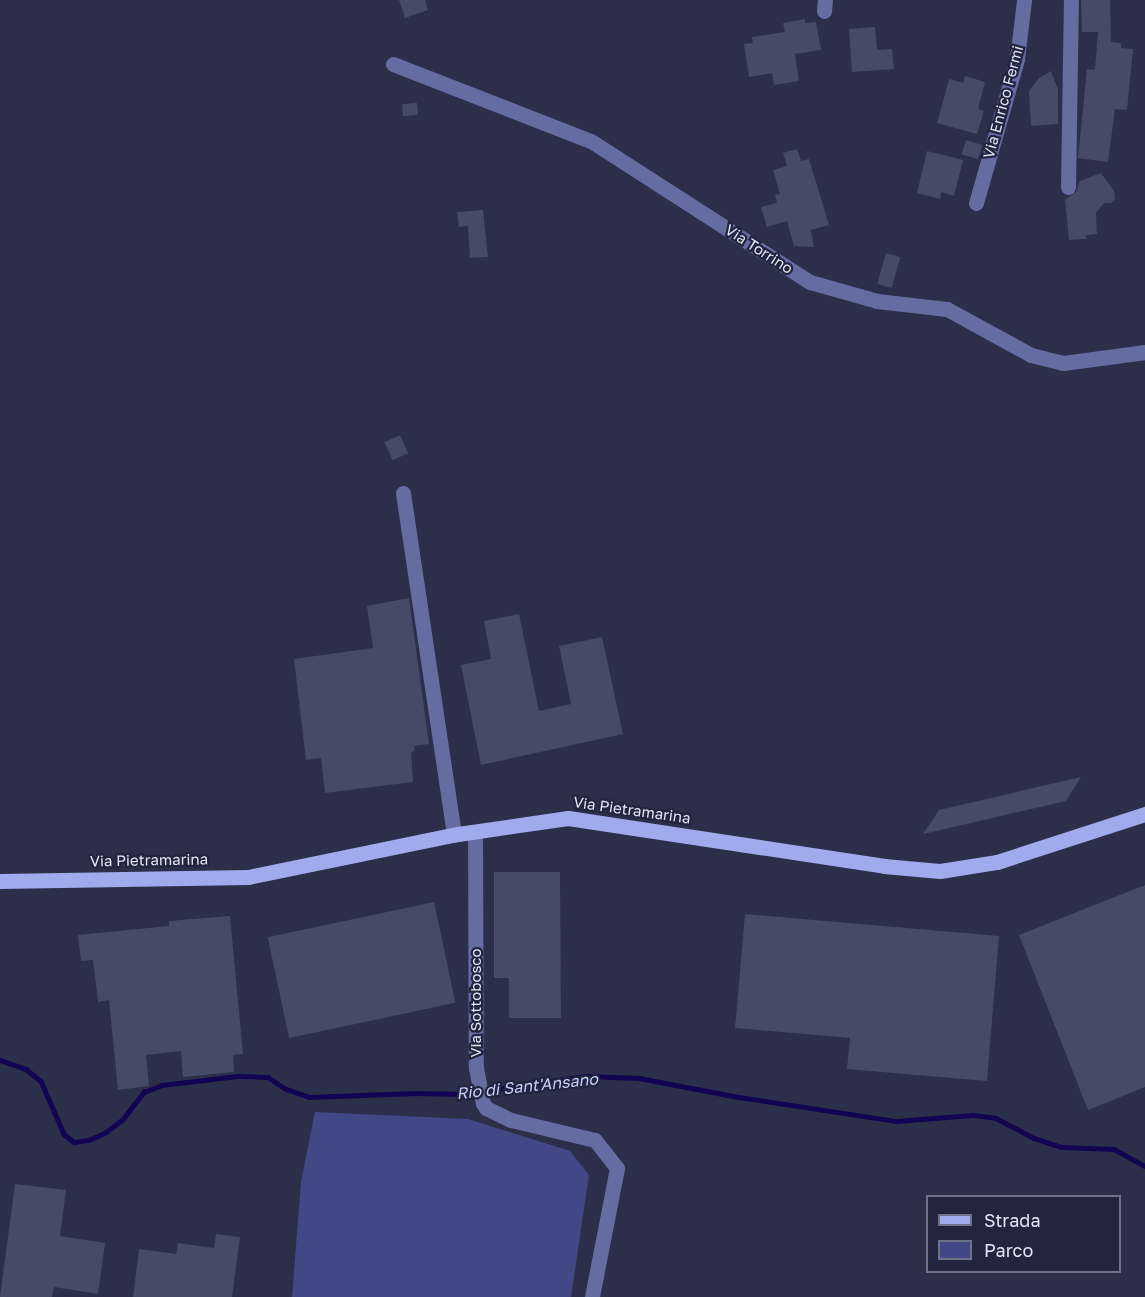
<!DOCTYPE html>
<style>
body{margin:0}
#map{position:relative;width:1145px;height:1297px;overflow:hidden;background:#2b2f49;font-family:"Golos Text",sans-serif}
div>[style]{position:absolute}
.green>*{inset:0;background:#424886}
.stream>*{height:4.5px;margin:-2.25px;padding:0 2.25px;transform-origin:2.25px;border-radius:2.25px;background:#130353}
.building>*{inset:0;background:#454a66;transform-origin:0 0}
.minor>*{height:15px;margin:-7.5px;padding:0 7.5px;transform-origin:7.5px;border-radius:7.5px;background:#646ca2}
.major>*{height:15px;margin:-7.5px;padding:0 7.5px;transform-origin:7.5px;border-radius:7.5px;background:#a0aaed}
span{translate:-50% -50%;white-space:nowrap;text-align:center;line-height:1.15;-webkit-text-stroke:4.5px #21253e;paint-order:stroke}
.street-label{font-size:15px;color:#e2e5f7}
.water-label{font-size:16px;color:#c6cefb;font-style:italic}
.legend{position:absolute;left:926px;top:1195px;width:195px;height:78px;box-sizing:border-box;background:#21253e;border:2px solid #6e7288;margin:0;padding:8px 10px;list-style:none;font-size:18px;color:#e2e5f7}
.legend li{display:flex;align-items:center;gap:12px;height:30px}
.legend b{width:30px;border:2px solid #6e7288}
</style>
<div id="map">
<div class="green">
<i style="clip-path:polygon(315px 1112px,468px 1119px,570px 1151px,589px 1175px,571px 1297px,292px 1297px,301px 1182px)"></i>
</div>
<div class="stream">
<i style="left:0;top:1060px;width:28px;rotate:19deg"></i>
<i style="left:26px;top:1069px;width:19px;rotate:39deg"></i>
<i style="left:41px;top:1081px;width:58px;rotate:66.5deg"></i>
<i style="left:64px;top:1134px;width:13px;rotate:39deg"></i>
<i style="left:74px;top:1142px;width:15px;rotate:-8deg"></i>
<i style="left:89px;top:1140px;width:19px;rotate:-25deg"></i>
<i style="left:106px;top:1132px;width:20px;rotate:-37deg"></i>
<i style="left:122px;top:1120px;width:36px;rotate:-52deg"></i>
<i style="left:144px;top:1092px;width:19px;rotate:-21deg"></i>
<i style="left:162px;top:1085px;width:78px;rotate:-6.7deg"></i>
<i style="left:239px;top:1076px;width:29px;rotate:2deg"></i>
<i style="left:268px;top:1077px;width:22px;rotate:34deg"></i>
<i style="left:286px;top:1089px;width:24px;rotate:19deg"></i>
<i style="left:309px;top:1097px;width:107px;rotate:-2.1deg"></i>
<i style="left:416px;top:1093px;width:49px;rotate:1.2deg"></i>
<i style="left:465px;top:1094px;width:122px;rotate:-8.5deg"></i>
<i style="left:586px;top:1076px;width:53px;rotate:2.2deg"></i>
<i style="left:639px;top:1078px;width:102px;rotate:10.8deg"></i>
<i style="left:739px;top:1097px;width:159px;rotate:8.7deg"></i>
<i style="left:896px;top:1121px;width:77px;rotate:-4.5deg"></i>
<i style="left:973px;top:1115px;width:23px;rotate:7deg"></i>
<i style="left:996px;top:1118px;width:43px;rotate:27.8deg"></i>
<i style="left:1034px;top:1138px;width:28px;rotate:18deg"></i>
<i style="left:1061px;top:1147px;width:53px;rotate:2.2deg"></i>
<i style="left:1114px;top:1149px;width:35px;rotate:29deg"></i>
</div>
<div class="building">
<i style="clip-path:polygon(399px 0,425px 0,428px 10px,405px 18px)"></i>
<i style="clip-path:polygon(1081px 0,1110px 0,1111px 42px,1121px 43px,1121px 48px,1133px 49px,1127px 110px,1115px 109px,1108px 162px,1078px 158px,1087px 69px,1095px 70px,1098px 32px,1082px 32px)"></i>
<i style="clip-path:polygon(805px 19px,805px 23px,816px 22px,821px 50px,795px 54px,799px 81px,774px 85px,772px 73px,749px 77px,744px 44px,753px 43px,752px 37px,785px 32px,783px 23px)"></i>
<i style="clip-path:polygon(875px 27px,877px 50px,892px 49px,894px 69px,852px 72px,849px 29px)"></i>
<i style="clip-path:polygon(1051px 71px,1058px 89px,1058px 124px,1031px 126px,1029px 91px,1039px 78px)"></i>
<i style="clip-path:polygon(965px 76px,985px 82px,978px 109px,984px 111px,977px 134px,937px 123px,949px 79px,963px 83px)"></i>
<i style="left:417px;top:103px;width:12px;height:15px;rotate:85deg"></i>
<i style="left:966px;top:140px;width:17px;height:15px;rotate:17deg"></i>
<i style="clip-path:polygon(797px 149px,801px 161px,809px 159px,829px 225px,811px 230px,814px 247px,794px 246px,787px 221px,767px 227px,761px 207px,777px 203px,775px 195px,780px 194px,773px 170px,787px 166px,783px 153px)"></i>
<i style="clip-path:polygon(927px 151px,963px 160px,954px 196px,941px 192px,940px 199px,917px 193px)"></i>
<i style="clip-path:polygon(1101px 173px,1114px 191px,1115px 199px,1111px 203px,1104px 203px,1096px 213px,1097px 234px,1086px 235px,1086px 239px,1069px 240px,1065px 200px,1076px 192px,1080px 181px)"></i>
<i style="clip-path:polygon(483px 210px,488px 257px,470px 258px,468px 226px,459px 227px,457px 212px)"></i>
<i style="left:886px;top:253px;width:15px;height:32px;rotate:16deg"></i>
<i style="left:400px;top:435px;width:20px;height:17px;rotate:66deg"></i>
<i style="clip-path:polygon(409px 598px,429px 744px,414px 746px,415px 751px,411px 752px,413px 782px,325px 793px,321px 758px,306px 760px,294px 659px,373px 648px,367px 606px)"></i>
<i style="clip-path:polygon(519px 614px,539px 711px,571px 704px,559px 646px,602px 637px,623px 734px,481px 765px,461px 665px,491px 659px,484px 621px)"></i>
<i style="clip-path:polygon(1081px 777px,1066px 801px,923px 834px,939px 810px)"></i>
<i style="clip-path:polygon(494px 872px,560px 872px,561px 1018px,509px 1018px,509px 978px,494px 978px)"></i>
<i style="clip-path:polygon(1145px 885px,1145px 1087px,1088px 1110px,1019px 935px)"></i>
<i style="left:434px;top:902px;width:103px;height:170px;rotate:78deg"></i>
<i style="clip-path:polygon(745px 914px,999px 936px,987px 1081px,847px 1069px,850px 1038px,735px 1028px)"></i>
<i style="clip-path:polygon(230px 916px,243px 1054px,233px 1055px,234px 1072px,183px 1077px,181px 1051px,146px 1055px,149px 1086px,118px 1090px,109px 1000px,98px 1002px,93px 960px,81px 961px,78px 935px,169px 926px,169px 921px)"></i>
<i style="clip-path:polygon(15px 1184px,66px 1190px,60px 1236px,105px 1243px,98px 1294px,54px 1287px,52px 1297px,0 1297px)"></i>
<i style="clip-path:polygon(216px 1234px,240px 1237px,232px 1297px,133px 1297px,139px 1249px,176px 1254px,178px 1243px,214px 1248px)"></i>
</div>
<div class="minor">
<i style="left:824px;top:11px;width:11px;rotate:-85deg"></i>
<i style="left:393px;top:64px;width:212px;rotate:21.3deg"></i>
<i style="left:591px;top:141px;width:260px;rotate:32.8deg"></i>
<i style="left:810px;top:282px;width:70px;rotate:15.8deg"></i>
<i style="left:877px;top:301px;width:70px;rotate:6.5deg"></i>
<i style="left:947px;top:309px;width:96px;rotate:28.7deg"></i>
<i style="left:1031px;top:355px;width:33px;rotate:14deg"></i>
<i style="left:1063px;top:363px;width:83px;rotate:-7.6deg"></i>
<i style="left:1068px;top:187px;width:187px;rotate:-89.1deg"></i>
<i style="left:976px;top:203px;width:150px;rotate:-74.1deg"></i>
<i style="left:1017px;top:59px;width:59px;rotate:-83.2deg"></i>
<i style="left:403px;top:493px;width:346px;rotate:81.5deg"></i>
<i style="left:475px;top:832px;width:236px;rotate:89.8deg"></i>
<i style="left:476px;top:1068px;width:36px;rotate:79deg"></i>
<i style="left:483px;top:1103px;width:6px;rotate:59deg"></i>
<i style="left:486px;top:1108px;width:28px;rotate:26deg"></i>
<i style="left:511px;top:1120px;width:86px;rotate:13.4deg"></i>
<i style="left:595px;top:1140px;width:36px;rotate:52deg"></i>
<i style="left:617px;top:1168px;width:131px;rotate:101deg"></i>
</div>
<div class="major">
<i style="left:0;top:881px;width:248px;rotate:-0.9deg"></i>
<i style="left:248px;top:877px;width:214px;rotate:-11.6deg"></i>
<i style="left:458px;top:834px;width:111px;rotate:-8.3deg"></i>
<i style="left:568px;top:818px;width:320px;rotate:8.6deg"></i>
<i style="left:884px;top:866px;width:56px;rotate:5.1deg"></i>
<i style="left:940px;top:871px;width:58px;rotate:-9deg"></i>
<i style="left:997px;top:862px;width:156px;rotate:-18deg"></i>
</div>
<div class="street-label">
<span style="left:1003px;top:102px;rotate:-75deg">Via Enrico Fermi</span>
<span style="left:759px;top:249px;rotate:33deg">Via Torrino</span>
<span style="left:632px;top:810px;rotate:8deg">Via Pietramarina</span>
<span style="left:149px;top:860px;rotate:-1deg">Via Pietramarina</span>
<span style="left:476px;top:1003px;rotate:-90deg">Via Sottobosco</span>
</div>
<div class="water-label">
<span style="left:527px;top:1086px;rotate:-6deg">Rio di Sant'Ansano</span>
</div>
<ul class="legend">
<li><b style="height:8px;background:#a0aaed"></b>Strada</li>
<li><b style="height:16px;background:#424886"></b>Parco</li>
</ul>
</div>
